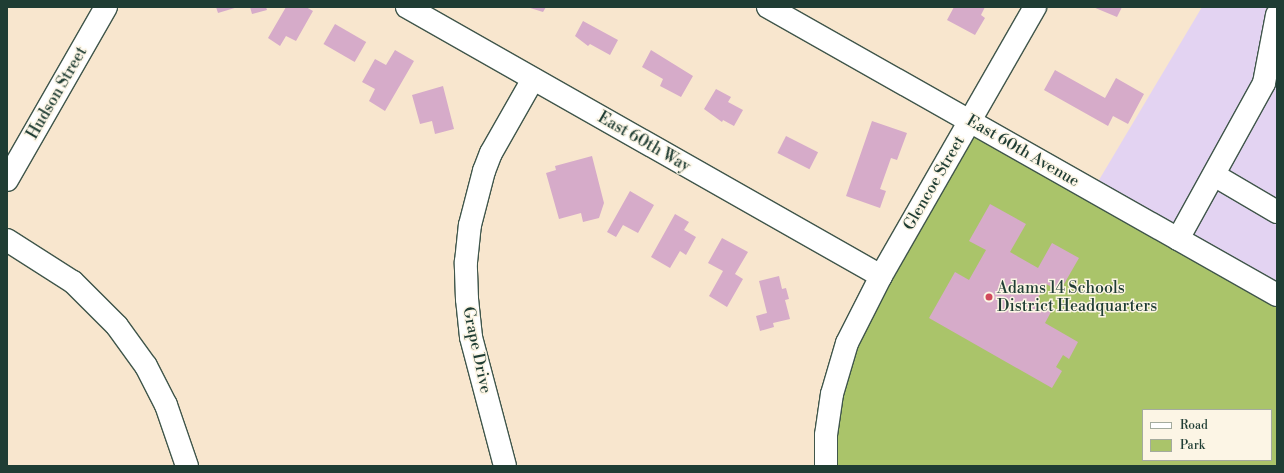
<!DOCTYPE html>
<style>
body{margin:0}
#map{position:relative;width:1284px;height:473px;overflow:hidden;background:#f8e6ce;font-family:"Libre Bodoni",serif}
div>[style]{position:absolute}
.built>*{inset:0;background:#e3d3f2}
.green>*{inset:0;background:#aac46a}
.building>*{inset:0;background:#d6abc9;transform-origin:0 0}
.roads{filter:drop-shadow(1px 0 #40564b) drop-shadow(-1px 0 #40564b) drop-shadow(0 1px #40564b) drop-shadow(0 -1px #40564b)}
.minor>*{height:22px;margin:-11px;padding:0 11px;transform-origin:11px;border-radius:11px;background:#fff}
.dots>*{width:11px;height:11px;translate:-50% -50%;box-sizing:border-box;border:2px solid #fcf5e5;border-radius:50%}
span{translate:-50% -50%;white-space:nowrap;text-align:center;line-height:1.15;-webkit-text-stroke:3px #fcf5e5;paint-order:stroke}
.street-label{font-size:16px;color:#1f3d34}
.poi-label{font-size:16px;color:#1f3d34}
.left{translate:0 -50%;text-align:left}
.frame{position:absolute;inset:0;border:8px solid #1f3d34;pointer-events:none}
.legend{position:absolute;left:1142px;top:409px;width:130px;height:52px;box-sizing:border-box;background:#fcf5e5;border:1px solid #a4ab9e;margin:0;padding:5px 7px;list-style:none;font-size:12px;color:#1f3d34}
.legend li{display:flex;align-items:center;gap:8px;height:20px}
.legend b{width:20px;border:1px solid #a4ab9e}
</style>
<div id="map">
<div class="built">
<i style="clip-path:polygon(1202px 7px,1277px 7px,1277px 292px,1096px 185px)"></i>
</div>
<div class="green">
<i style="clip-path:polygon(evenodd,969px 121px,1277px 295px,1277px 466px,826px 466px,832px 394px,969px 121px,1143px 410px,1271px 410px,1271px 460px,1143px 460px,1143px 410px)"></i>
</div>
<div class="building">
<i style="clip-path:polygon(216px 7px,238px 7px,218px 13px)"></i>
<i style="clip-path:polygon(250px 7px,266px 7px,267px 10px,252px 14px)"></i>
<i style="clip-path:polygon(286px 7px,306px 7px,313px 11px,296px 41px,286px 36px,280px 46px,268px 38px)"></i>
<i style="clip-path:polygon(527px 7px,546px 7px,543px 12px)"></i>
<i style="clip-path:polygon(954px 7px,985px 7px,981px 15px,985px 18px,975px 35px,947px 20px)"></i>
<i style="clip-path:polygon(1093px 7px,1122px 7px,1117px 17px)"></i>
<i style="clip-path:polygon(583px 21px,618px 40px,610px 55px,590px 44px,588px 46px,575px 36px)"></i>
<i style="left:335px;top:24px;width:36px;height:23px;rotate:30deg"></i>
<i style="clip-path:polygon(395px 50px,414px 61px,385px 111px,369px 101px,375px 89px,362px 82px,375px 59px,386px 65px)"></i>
<i style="clip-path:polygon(651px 50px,693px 76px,681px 97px,660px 86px,663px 79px,642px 67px)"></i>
<i style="clip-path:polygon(1055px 70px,1105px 98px,1116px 78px,1144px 94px,1128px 124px,1113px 116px,1108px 126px,1044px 90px)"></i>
<i style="clip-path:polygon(443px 86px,454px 129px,435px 134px,432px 121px,420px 124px,412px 95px)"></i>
<i style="clip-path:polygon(716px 89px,731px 97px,728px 102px,743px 110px,734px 126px,723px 120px,722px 122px,704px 109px)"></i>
<i style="clip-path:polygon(872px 121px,907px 133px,897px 160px,891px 158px,880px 189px,886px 191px,880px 208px,846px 196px)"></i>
<i style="left:786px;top:136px;width:36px;height:19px;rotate:27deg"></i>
<i style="clip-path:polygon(592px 156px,604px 203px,599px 218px,583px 222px,581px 213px,559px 219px,546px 173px,556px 170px,555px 166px)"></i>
<i style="clip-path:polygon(630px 191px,654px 205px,638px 233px,623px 225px,616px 237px,607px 232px)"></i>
<i style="clip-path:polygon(990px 204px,1026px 224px,1010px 252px,1038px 268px,1052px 243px,1079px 258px,1060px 291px,1046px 284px,1035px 303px,1051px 312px,1045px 323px,1078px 342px,1069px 359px,1063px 355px,1056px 367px,1062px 371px,1052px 388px,929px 318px,955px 272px,969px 280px,986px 250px,969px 241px)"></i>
<i style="clip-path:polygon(675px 214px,689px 222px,684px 230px,696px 237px,686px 255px,680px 251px,670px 268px,651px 257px)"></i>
<i style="clip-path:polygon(722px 238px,748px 252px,735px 274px,743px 279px,727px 307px,709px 296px,723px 271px,708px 263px)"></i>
<i style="clip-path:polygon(779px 276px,782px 289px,786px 288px,789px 299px,785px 300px,790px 319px,773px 323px,774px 327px,760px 331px,756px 316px,767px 313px,759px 281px)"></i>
</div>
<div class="roads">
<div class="minor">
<i style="left:407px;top:7px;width:545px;rotate:29.58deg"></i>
<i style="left:768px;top:7px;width:585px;rotate:29.5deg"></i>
<i style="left:1214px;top:175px;width:73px;rotate:30.4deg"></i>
<i style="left:7px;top:180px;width:199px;rotate:-60.2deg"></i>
<i style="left:1178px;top:239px;width:178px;rotate:-61.1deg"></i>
<i style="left:1264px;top:83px;width:69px;rotate:-79.2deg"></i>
<i style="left:7px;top:240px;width:78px;rotate:32.5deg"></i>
<i style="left:73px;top:282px;width:62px;rotate:45deg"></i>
<i style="left:117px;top:326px;width:49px;rotate:54.1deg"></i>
<i style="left:146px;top:366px;width:44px;rotate:62.9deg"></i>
<i style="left:166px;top:405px;width:65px;rotate:71deg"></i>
<i style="left:505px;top:466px;width:133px;rotate:-104.8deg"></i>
<i style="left:471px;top:337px;width:38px;rotate:-96deg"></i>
<i style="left:467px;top:299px;width:37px;rotate:-92deg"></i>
<i style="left:466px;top:262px;width:37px;rotate:-84deg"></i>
<i style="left:470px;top:225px;width:56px;rotate:-75.5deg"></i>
<i style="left:484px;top:171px;width:19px;rotate:-69deg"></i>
<i style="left:491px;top:153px;width:85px;rotate:-60.4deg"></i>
<i style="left:826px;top:466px;width:31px;rotate:-90deg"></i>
<i style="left:826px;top:435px;width:41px;rotate:-81.7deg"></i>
<i style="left:832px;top:394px;width:53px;rotate:-73.6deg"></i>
<i style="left:847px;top:343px;width:75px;rotate:-63.1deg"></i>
<i style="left:881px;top:276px;width:310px;rotate:-60.2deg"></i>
</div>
</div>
<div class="dots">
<i style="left:989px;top:297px;background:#d1495b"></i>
</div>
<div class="street-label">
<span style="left:57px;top:93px;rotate:-60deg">Hudson Street</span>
<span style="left:644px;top:142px;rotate:30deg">East 60th Way</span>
<span style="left:1023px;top:151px;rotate:30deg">East 60th Avenue</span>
<span style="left:934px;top:183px;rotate:-60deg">Glencoe Street</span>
<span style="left:477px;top:350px;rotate:78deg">Grape Drive</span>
</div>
<div class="poi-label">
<span class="left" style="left:997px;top:297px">Adams 14 Schools<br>District Headquarters</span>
</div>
<div class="frame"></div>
<ul class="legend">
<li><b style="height:5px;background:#fff"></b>Road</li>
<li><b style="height:11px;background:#aac46a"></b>Park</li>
</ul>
</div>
